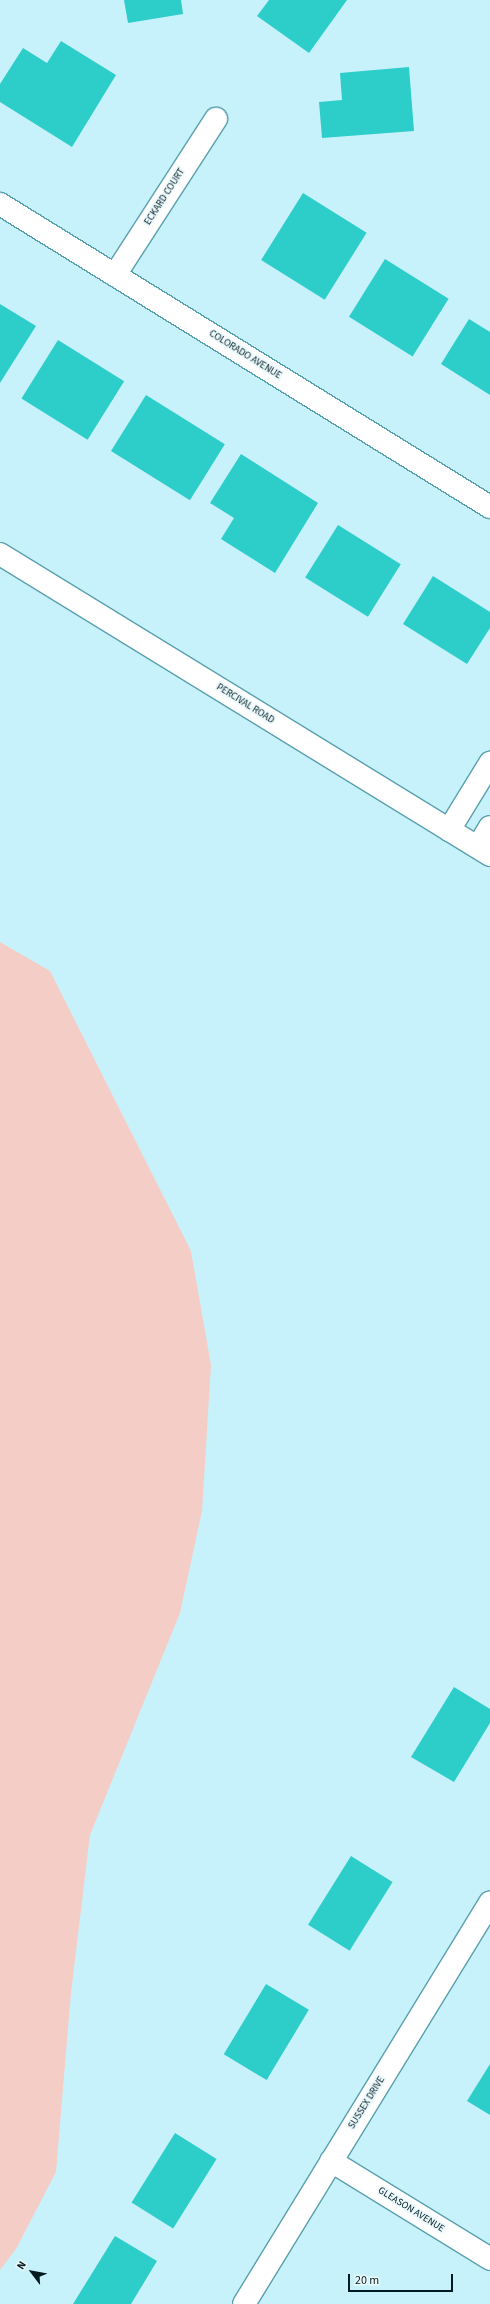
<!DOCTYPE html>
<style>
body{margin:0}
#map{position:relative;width:490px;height:2304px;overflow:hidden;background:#c8f2fb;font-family:"Source Sans 3",sans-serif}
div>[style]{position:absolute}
.green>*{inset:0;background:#f4cec6}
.building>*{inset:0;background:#2dcdca;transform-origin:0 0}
.roads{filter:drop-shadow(1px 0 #59a0ae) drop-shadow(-1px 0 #59a0ae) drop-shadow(0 1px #59a0ae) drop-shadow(0 -1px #59a0ae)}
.minor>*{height:22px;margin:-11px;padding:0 11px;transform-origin:11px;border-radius:11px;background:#fff}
.tertiary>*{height:22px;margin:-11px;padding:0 11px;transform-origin:11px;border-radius:11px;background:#fff}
span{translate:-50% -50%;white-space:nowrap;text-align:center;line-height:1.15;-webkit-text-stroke:3.5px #ecf9fc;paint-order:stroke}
.street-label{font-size:10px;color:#001b21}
.north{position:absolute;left:12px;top:2252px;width:40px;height:40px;-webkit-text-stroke:3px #ecf9fc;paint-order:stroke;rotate:302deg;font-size:11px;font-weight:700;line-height:16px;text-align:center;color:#001b21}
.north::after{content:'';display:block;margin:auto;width:14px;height:18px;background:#001b21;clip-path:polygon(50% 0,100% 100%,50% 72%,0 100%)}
.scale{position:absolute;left:348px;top:2274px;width:105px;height:18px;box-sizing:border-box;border:2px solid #001b21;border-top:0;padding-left:5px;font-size:12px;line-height:14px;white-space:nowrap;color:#001b21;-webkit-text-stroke:3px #ecf9fc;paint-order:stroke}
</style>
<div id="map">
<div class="green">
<i style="clip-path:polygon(0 942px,50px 971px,191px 1251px,211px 1365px,202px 1511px,180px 1613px,90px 1835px,71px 1993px,56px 2172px,16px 2249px,0 2270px)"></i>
</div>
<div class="building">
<i style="clip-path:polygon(124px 0,181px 0,183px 14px,128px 23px)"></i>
<i style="clip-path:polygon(269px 0,347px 0,309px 53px,257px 16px)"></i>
<i style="clip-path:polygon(61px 41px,116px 75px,72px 147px,0 102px,0 84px,23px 48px,47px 63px)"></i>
<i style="clip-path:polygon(409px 67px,414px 131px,322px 138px,319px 102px,342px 100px,340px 73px)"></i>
<i style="left:303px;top:193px;width:75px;height:79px;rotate:32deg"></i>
<i style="left:385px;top:259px;width:75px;height:68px;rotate:32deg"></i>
<i style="clip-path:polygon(0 304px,36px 326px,0 383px)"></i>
<i style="clip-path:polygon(469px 319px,490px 332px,490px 395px,441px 364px)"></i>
<i style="left:58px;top:340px;width:78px;height:69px;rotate:32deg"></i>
<i style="left:146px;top:395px;width:93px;height:66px;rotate:32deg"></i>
<i style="clip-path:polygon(241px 454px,318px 503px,275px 573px,221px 539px,234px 518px,210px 503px)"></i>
<i style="left:338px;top:525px;width:74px;height:62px;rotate:32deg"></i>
<i style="clip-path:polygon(433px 576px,490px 612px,490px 628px,467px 664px,403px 624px)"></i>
<i style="clip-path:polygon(454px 1687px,490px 1709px,490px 1723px,454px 1782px,411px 1757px)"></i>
<i style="left:351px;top:1856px;width:49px;height:81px;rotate:32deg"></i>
<i style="left:266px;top:1984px;width:50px;height:82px;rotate:31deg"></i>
<i style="clip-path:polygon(490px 2064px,490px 2115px,467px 2101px)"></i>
<i style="left:175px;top:2133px;width:49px;height:82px;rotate:32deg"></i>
<i style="clip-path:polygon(115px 2236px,157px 2261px,131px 2304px,73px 2304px)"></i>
</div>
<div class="roads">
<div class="minor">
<i style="left:0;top:204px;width:576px;rotate:31.73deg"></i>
<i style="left:115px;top:275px;width:186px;rotate:-57.1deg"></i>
<i style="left:449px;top:830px;width:79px;rotate:-58.5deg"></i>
<i style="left:478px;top:847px;width:23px;rotate:-59deg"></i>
<i style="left:331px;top:2161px;width:187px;rotate:31.6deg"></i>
</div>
<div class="tertiary">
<i style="left:0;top:554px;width:575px;rotate:31.56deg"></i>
<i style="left:244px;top:2304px;width:471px;rotate:-58.5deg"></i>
</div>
</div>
<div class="street-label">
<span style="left:165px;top:197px;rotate:-57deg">ECKARD COURT</span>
<span style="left:245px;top:355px;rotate:32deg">COLORADO AVENUE</span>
<span style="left:245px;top:704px;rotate:32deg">PERCIVAL ROAD</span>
<span style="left:367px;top:2103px;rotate:-58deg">SUSSEX DRIVE</span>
<span style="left:411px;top:2210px;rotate:32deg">GLEASON AVENUE</span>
</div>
<div class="north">N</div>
<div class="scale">20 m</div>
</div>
